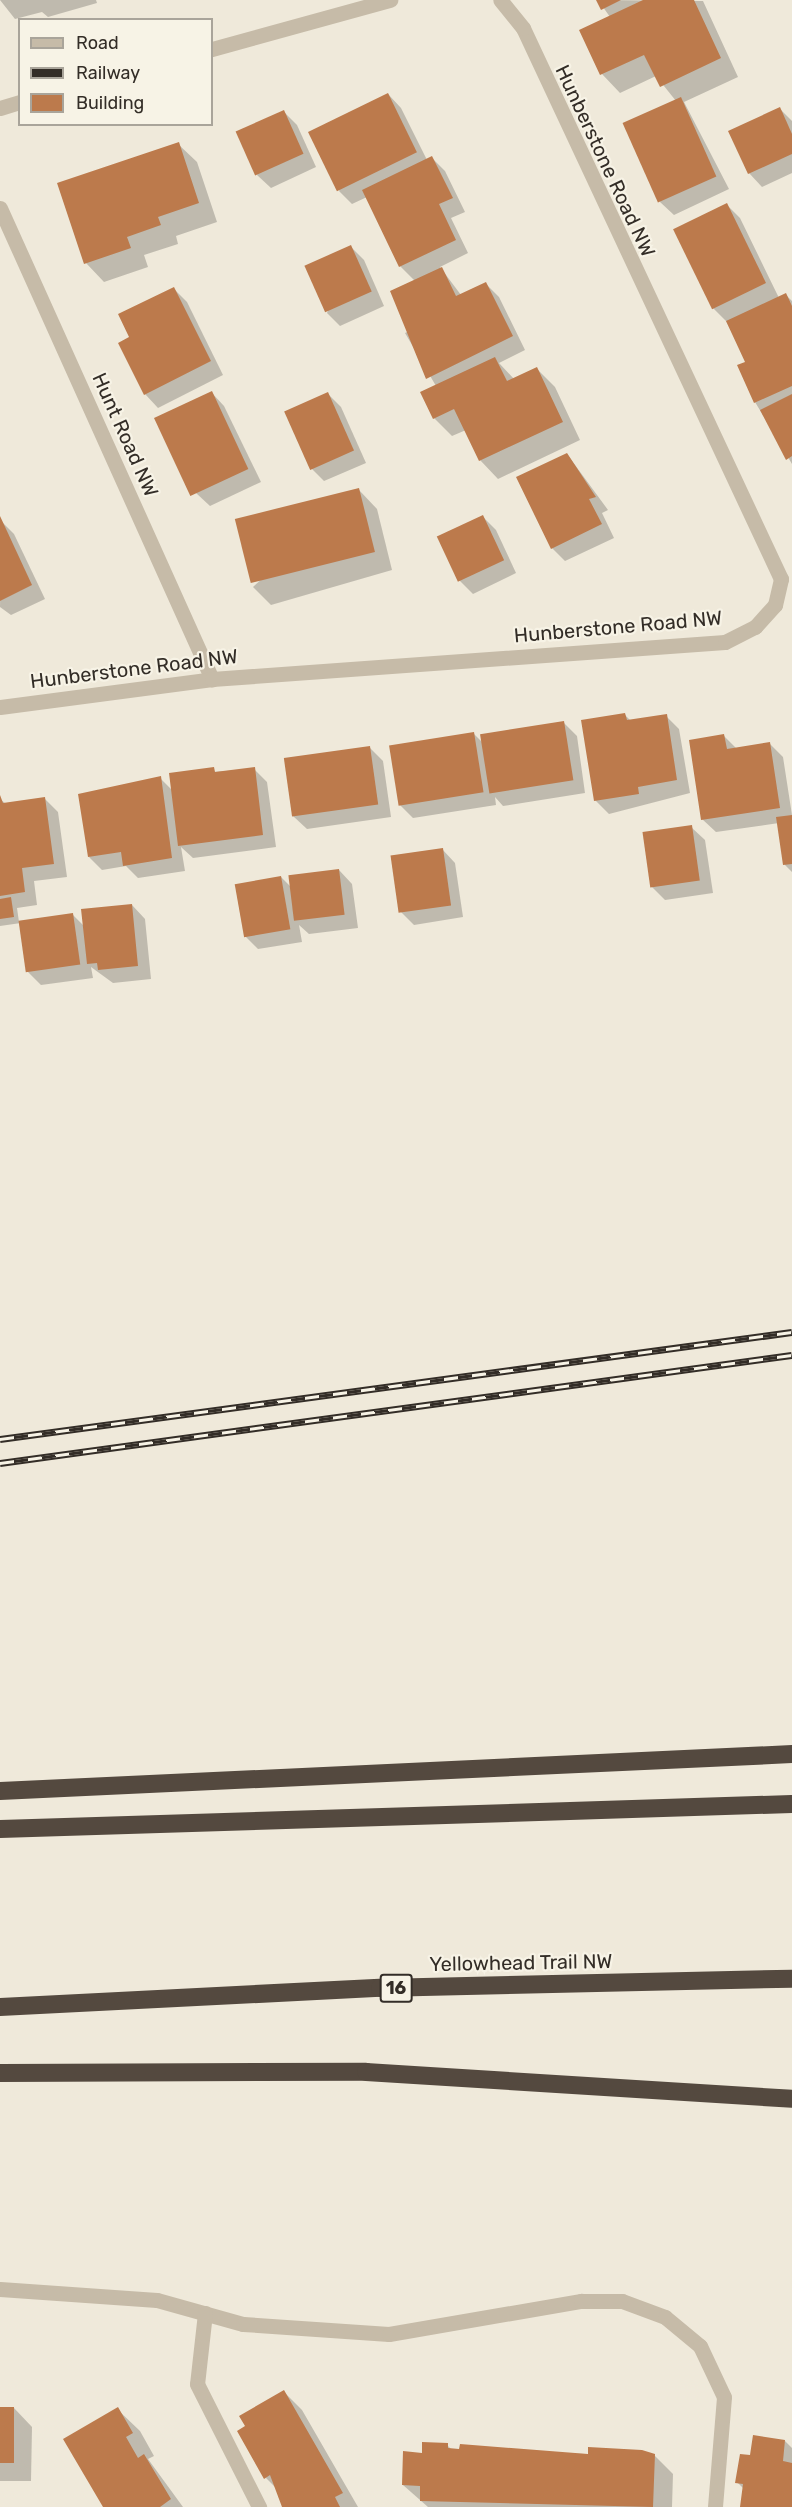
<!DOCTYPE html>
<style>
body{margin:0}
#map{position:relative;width:792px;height:2507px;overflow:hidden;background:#efe9da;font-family:Rubik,sans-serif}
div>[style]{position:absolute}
.shadow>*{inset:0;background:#0003}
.building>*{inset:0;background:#bc7a4c;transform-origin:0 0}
.minor>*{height:15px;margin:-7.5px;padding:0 7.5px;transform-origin:7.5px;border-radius:7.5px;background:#c6bba8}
.highway>*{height:18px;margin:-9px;padding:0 9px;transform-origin:9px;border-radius:9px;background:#54493f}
.rail>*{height:7px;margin-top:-3.5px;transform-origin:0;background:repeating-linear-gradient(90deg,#f7f3e6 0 14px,#332d27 0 28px);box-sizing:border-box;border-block:2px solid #332d27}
span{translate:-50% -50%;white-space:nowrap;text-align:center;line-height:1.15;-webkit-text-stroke:4.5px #f7f3e6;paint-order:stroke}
.shield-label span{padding:2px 4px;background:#f7f3e6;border:2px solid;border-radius:4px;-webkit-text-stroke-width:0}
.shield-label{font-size:18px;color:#332d27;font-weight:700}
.street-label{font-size:20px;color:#332d27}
.legend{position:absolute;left:18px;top:18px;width:195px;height:108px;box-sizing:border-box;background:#f7f3e6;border:2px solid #a9a49a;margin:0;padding:8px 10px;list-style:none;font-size:18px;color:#332d27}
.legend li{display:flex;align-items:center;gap:12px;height:30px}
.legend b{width:30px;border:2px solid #a9a49a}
</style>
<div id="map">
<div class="shadow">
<i style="clip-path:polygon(0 0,96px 0,97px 3px,48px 17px,42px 12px,15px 19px)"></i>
<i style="clip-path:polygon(598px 0,703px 1px,738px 77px,684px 102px,729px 189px,674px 215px,660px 202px,676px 101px,656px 76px,620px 93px,602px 74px,581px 30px,610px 17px)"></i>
<i style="clip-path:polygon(388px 94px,401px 108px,427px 160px,432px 158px,445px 171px,465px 212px,451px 218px,468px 253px,440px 267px,461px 295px,486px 284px,499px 297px,525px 350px,499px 363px,514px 379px,536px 368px,555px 387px,580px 440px,498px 479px,480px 460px,466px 430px,452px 436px,434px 418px,436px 386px,405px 333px,411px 330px,415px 281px,400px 266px,367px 197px,352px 204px,339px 191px)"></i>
<i style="clip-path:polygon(779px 108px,792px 121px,792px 173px,762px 187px,749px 173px)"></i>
<i style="clip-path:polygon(283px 111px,297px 125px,316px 167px,271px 188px,257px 175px)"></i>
<i style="clip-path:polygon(178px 144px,197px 162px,217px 222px,176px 236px,178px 244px,144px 255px,148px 267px,104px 282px,86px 263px)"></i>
<i style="clip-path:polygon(727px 205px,740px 218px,779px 298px,786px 295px,792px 301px,792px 464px,755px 402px,747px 362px,726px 321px,713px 308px)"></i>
<i style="clip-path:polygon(351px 247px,364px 260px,384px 306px,340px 326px,327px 313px)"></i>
<i style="clip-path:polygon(174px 289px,187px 302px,223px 375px,158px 408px,145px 394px,131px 338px)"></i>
<i style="clip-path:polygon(211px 392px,224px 406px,261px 482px,210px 506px,196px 493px)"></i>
<i style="clip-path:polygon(328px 394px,341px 407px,366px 463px,324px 481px,311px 468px)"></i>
<i style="clip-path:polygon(567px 454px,608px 510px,602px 513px,614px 538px,565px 561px,552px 548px)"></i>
<i style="clip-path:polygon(359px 490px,377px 509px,392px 570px,271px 605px,253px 587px)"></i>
<i style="clip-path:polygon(483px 517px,496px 530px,516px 573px,473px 594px,460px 581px,439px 538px)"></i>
<i style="clip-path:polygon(1px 521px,14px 534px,45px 599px,11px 615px,0 607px)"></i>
<i style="clip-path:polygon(625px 715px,631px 721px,666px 716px,679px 729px,690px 793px,609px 814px,595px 800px)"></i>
<i style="clip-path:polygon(564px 723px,577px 736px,585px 793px,503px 806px,495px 797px,496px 805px,413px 818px,400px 805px,474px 734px,482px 742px)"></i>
<i style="clip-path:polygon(724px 736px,737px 749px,770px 744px,783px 757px,792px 815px,792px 872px,785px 865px,779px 823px,716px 832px,702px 819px)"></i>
<i style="clip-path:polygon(370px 748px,383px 761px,391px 817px,307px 829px,293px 816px)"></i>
<i style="clip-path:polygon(254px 769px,267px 782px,276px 847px,193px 858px,181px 847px,185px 871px,138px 878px,126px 866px,102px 870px,89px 857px,160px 778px,173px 791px,171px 775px)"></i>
<i style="clip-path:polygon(44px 798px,58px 812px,67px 877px,34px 881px,37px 905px,17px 908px,19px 922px,73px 915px,84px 926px,132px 905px,145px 919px,151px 979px,113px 983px,91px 967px,93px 978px,41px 985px,28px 972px,21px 923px,0 926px,0 799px,6px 804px)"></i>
<i style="clip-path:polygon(691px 827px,705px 840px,713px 893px,665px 900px,652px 887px)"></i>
<i style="clip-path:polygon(442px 849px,455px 863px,463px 917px,414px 925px,400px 911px)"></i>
<i style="clip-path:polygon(339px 870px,352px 884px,358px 928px,309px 934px,299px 925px,302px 942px,258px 949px,245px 936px,281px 877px,292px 888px)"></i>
<i style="clip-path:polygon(284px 2392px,302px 2410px,358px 2507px,284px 2507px,278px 2496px,282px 2494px,266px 2478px)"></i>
<i style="clip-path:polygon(0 2407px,14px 2408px,32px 2427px,31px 2481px,0 2481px)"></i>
<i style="clip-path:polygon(117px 2409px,140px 2431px,154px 2456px,148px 2459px,183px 2507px,104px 2507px)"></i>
<i style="clip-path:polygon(785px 2441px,792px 2448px,792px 2507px,741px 2507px,744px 2489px,737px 2482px,751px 2457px)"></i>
<i style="clip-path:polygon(447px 2445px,452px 2450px,655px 2456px,673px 2474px,672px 2507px,428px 2507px,403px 2485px,423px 2454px)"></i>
</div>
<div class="building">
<i style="clip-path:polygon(596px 0,621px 0,601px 10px)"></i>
<i style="clip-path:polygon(643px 0,694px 0,721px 58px,660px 87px,644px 55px,600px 75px,579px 30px)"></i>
<i style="left:388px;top:93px;width:66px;height:89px;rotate:64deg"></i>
<i style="left:681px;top:97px;width:87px;height:64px;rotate:66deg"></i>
<i style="clip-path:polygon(780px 107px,792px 134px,792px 154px,748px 174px,728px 131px)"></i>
<i style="left:284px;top:110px;width:48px;height:53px;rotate:66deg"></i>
<i style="clip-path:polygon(179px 142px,199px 203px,158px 217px,161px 225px,127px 237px,131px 248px,84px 264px,57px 183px)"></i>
<i style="clip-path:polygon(432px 156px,453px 198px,439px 204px,456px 240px,399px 267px,362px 190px)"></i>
<i style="left:727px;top:203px;width:89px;height:60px;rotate:64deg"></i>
<i style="left:351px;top:245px;width:51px;height:51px;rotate:66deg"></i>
<i style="clip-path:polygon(442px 267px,456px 296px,486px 282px,513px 336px,426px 379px,390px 291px)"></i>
<i style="clip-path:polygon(174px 287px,211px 361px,144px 395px,118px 343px,129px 337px,118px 314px)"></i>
<i style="clip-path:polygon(786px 293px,792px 306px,792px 386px,754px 403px,737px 365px,745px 362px,726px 321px)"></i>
<i style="clip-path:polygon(495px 357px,507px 381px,537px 367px,563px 422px,479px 461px,454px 409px,433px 419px,420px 392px)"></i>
<i style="left:212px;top:391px;width:86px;height:64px;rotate:65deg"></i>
<i style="left:328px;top:392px;width:64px;height:48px;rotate:66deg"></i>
<i style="clip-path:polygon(792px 394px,792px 456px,786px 460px,760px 410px)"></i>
<i style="clip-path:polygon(567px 453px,596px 497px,589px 499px,602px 524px,551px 549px,516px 477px)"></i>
<i style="left:359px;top:488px;width:66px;height:128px;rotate:76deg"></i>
<i style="left:483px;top:515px;width:50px;height:51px;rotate:65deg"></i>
<i style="clip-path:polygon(0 516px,32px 585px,0 601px)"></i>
<i style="clip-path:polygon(625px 713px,627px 720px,667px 714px,677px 780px,638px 787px,639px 794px,594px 801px,581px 720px)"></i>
<i style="left:564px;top:721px;width:60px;height:85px;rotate:81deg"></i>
<i style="left:474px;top:732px;width:61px;height:86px;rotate:81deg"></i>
<i style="clip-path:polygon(724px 734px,727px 749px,770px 742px,780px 808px,701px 820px,689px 740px)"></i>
<i style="left:370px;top:746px;width:59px;height:87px;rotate:82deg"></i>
<i style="clip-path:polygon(214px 767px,215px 772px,255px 767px,263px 835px,178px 846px,169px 773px)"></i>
<i style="clip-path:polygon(161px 776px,172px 858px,123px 866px,121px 852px,88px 857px,78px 794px)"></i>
<i style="clip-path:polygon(0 795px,3px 803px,45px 797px,54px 864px,22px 868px,25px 892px,0 896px)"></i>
<i style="clip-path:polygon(792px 815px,792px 864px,783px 865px,776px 817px)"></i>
<i style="left:692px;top:825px;width:56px;height:50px;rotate:82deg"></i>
<i style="left:443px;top:848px;width:58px;height:53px;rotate:82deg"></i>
<i style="left:339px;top:869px;width:46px;height:51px;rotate:83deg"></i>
<i style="left:281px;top:876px;width:54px;height:47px;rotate:80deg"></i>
<i style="clip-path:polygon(11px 897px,14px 917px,0 919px,0 899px)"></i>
<i style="clip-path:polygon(132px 904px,138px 966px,98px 970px,97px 963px,87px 964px,81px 909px)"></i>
<i style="left:73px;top:913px;width:52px;height:55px;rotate:82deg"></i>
<i style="clip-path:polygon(284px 2390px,343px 2493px,335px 2497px,340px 2507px,282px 2507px,270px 2475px,264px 2479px,237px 2431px,245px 2426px,239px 2416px)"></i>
<i style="left:0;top:2407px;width:14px;height:56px"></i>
<i style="clip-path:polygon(118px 2407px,133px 2433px,126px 2437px,138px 2458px,144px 2454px,171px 2499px,160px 2507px,103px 2507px,63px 2439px)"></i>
<i style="clip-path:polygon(753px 2435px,785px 2440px,783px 2461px,792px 2463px,792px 2507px,740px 2507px,743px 2484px,735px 2483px,740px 2454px,750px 2455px)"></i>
<i style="clip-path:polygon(422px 2442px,448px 2443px,448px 2448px,459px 2449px,460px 2444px,588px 2454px,588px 2447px,642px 2450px,655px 2454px,653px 2507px,420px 2501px,420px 2486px,402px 2485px,403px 2451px,422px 2453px)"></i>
</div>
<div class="minor">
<i style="left:212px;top:49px;width:185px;rotate:-15.4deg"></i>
<i style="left:0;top:108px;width:21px;rotate:-17deg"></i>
<i style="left:0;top:208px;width:517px;rotate:65.77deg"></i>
<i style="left:0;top:707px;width:214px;rotate:-7.5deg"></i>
<i style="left:212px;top:679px;width:514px;rotate:-4.13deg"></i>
<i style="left:725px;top:642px;width:34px;rotate:-27deg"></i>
<i style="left:755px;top:627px;width:30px;rotate:-48deg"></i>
<i style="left:775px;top:605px;width:27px;rotate:-77deg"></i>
<i style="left:781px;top:579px;width:608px;rotate:-115.09deg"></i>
<i style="left:523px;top:28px;width:36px;rotate:-129deg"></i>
<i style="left:0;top:2289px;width:157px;rotate:4deg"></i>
<i style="left:157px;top:2300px;width:89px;rotate:15.6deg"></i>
<i style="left:243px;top:2324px;width:146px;rotate:3.9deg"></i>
<i style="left:389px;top:2334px;width:195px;rotate:-9.8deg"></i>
<i style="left:581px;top:2301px;width:41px"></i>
<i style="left:622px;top:2301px;width:46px;rotate:20.4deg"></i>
<i style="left:665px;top:2317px;width:45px;rotate:39.6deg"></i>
<i style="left:700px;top:2346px;width:56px;rotate:64.8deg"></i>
<i style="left:724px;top:2397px;width:110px;rotate:94.7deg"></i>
<i style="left:205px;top:2313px;width:71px;rotate:96.4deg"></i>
<i style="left:197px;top:2384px;width:138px;rotate:63.2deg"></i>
</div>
<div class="highway">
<i style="left:0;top:1791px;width:793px;rotate:-2.67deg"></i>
<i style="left:0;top:1829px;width:792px;rotate:-1.81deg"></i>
<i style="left:0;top:2007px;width:380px;rotate:-2.9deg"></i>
<i style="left:380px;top:1988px;width:412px;rotate:-1.3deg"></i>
<i style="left:0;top:2073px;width:366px;rotate:-0.2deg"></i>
<i style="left:366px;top:2072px;width:427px;rotate:3.6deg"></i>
</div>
<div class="rail">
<i style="left:0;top:1439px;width:799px;rotate:-7.69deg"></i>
<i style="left:0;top:1463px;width:799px;rotate:-7.77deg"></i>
</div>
<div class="shield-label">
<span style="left:396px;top:1988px">16</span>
</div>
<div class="street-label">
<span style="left:605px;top:161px;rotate:65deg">Hunberstone Road NW</span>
<span style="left:125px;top:435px;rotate:66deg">Hunt Road NW</span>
<span style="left:618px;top:627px;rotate:-5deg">Hunberstone Road NW</span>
<span style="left:134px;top:669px;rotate:-7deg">Hunberstone Road NW</span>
<span style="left:521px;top:1963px;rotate:-1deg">Yellowhead Trail NW</span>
</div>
<ul class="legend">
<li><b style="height:8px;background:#c6bba8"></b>Road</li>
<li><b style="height:8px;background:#332d27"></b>Railway</li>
<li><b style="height:16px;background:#bc7a4c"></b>Building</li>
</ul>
</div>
